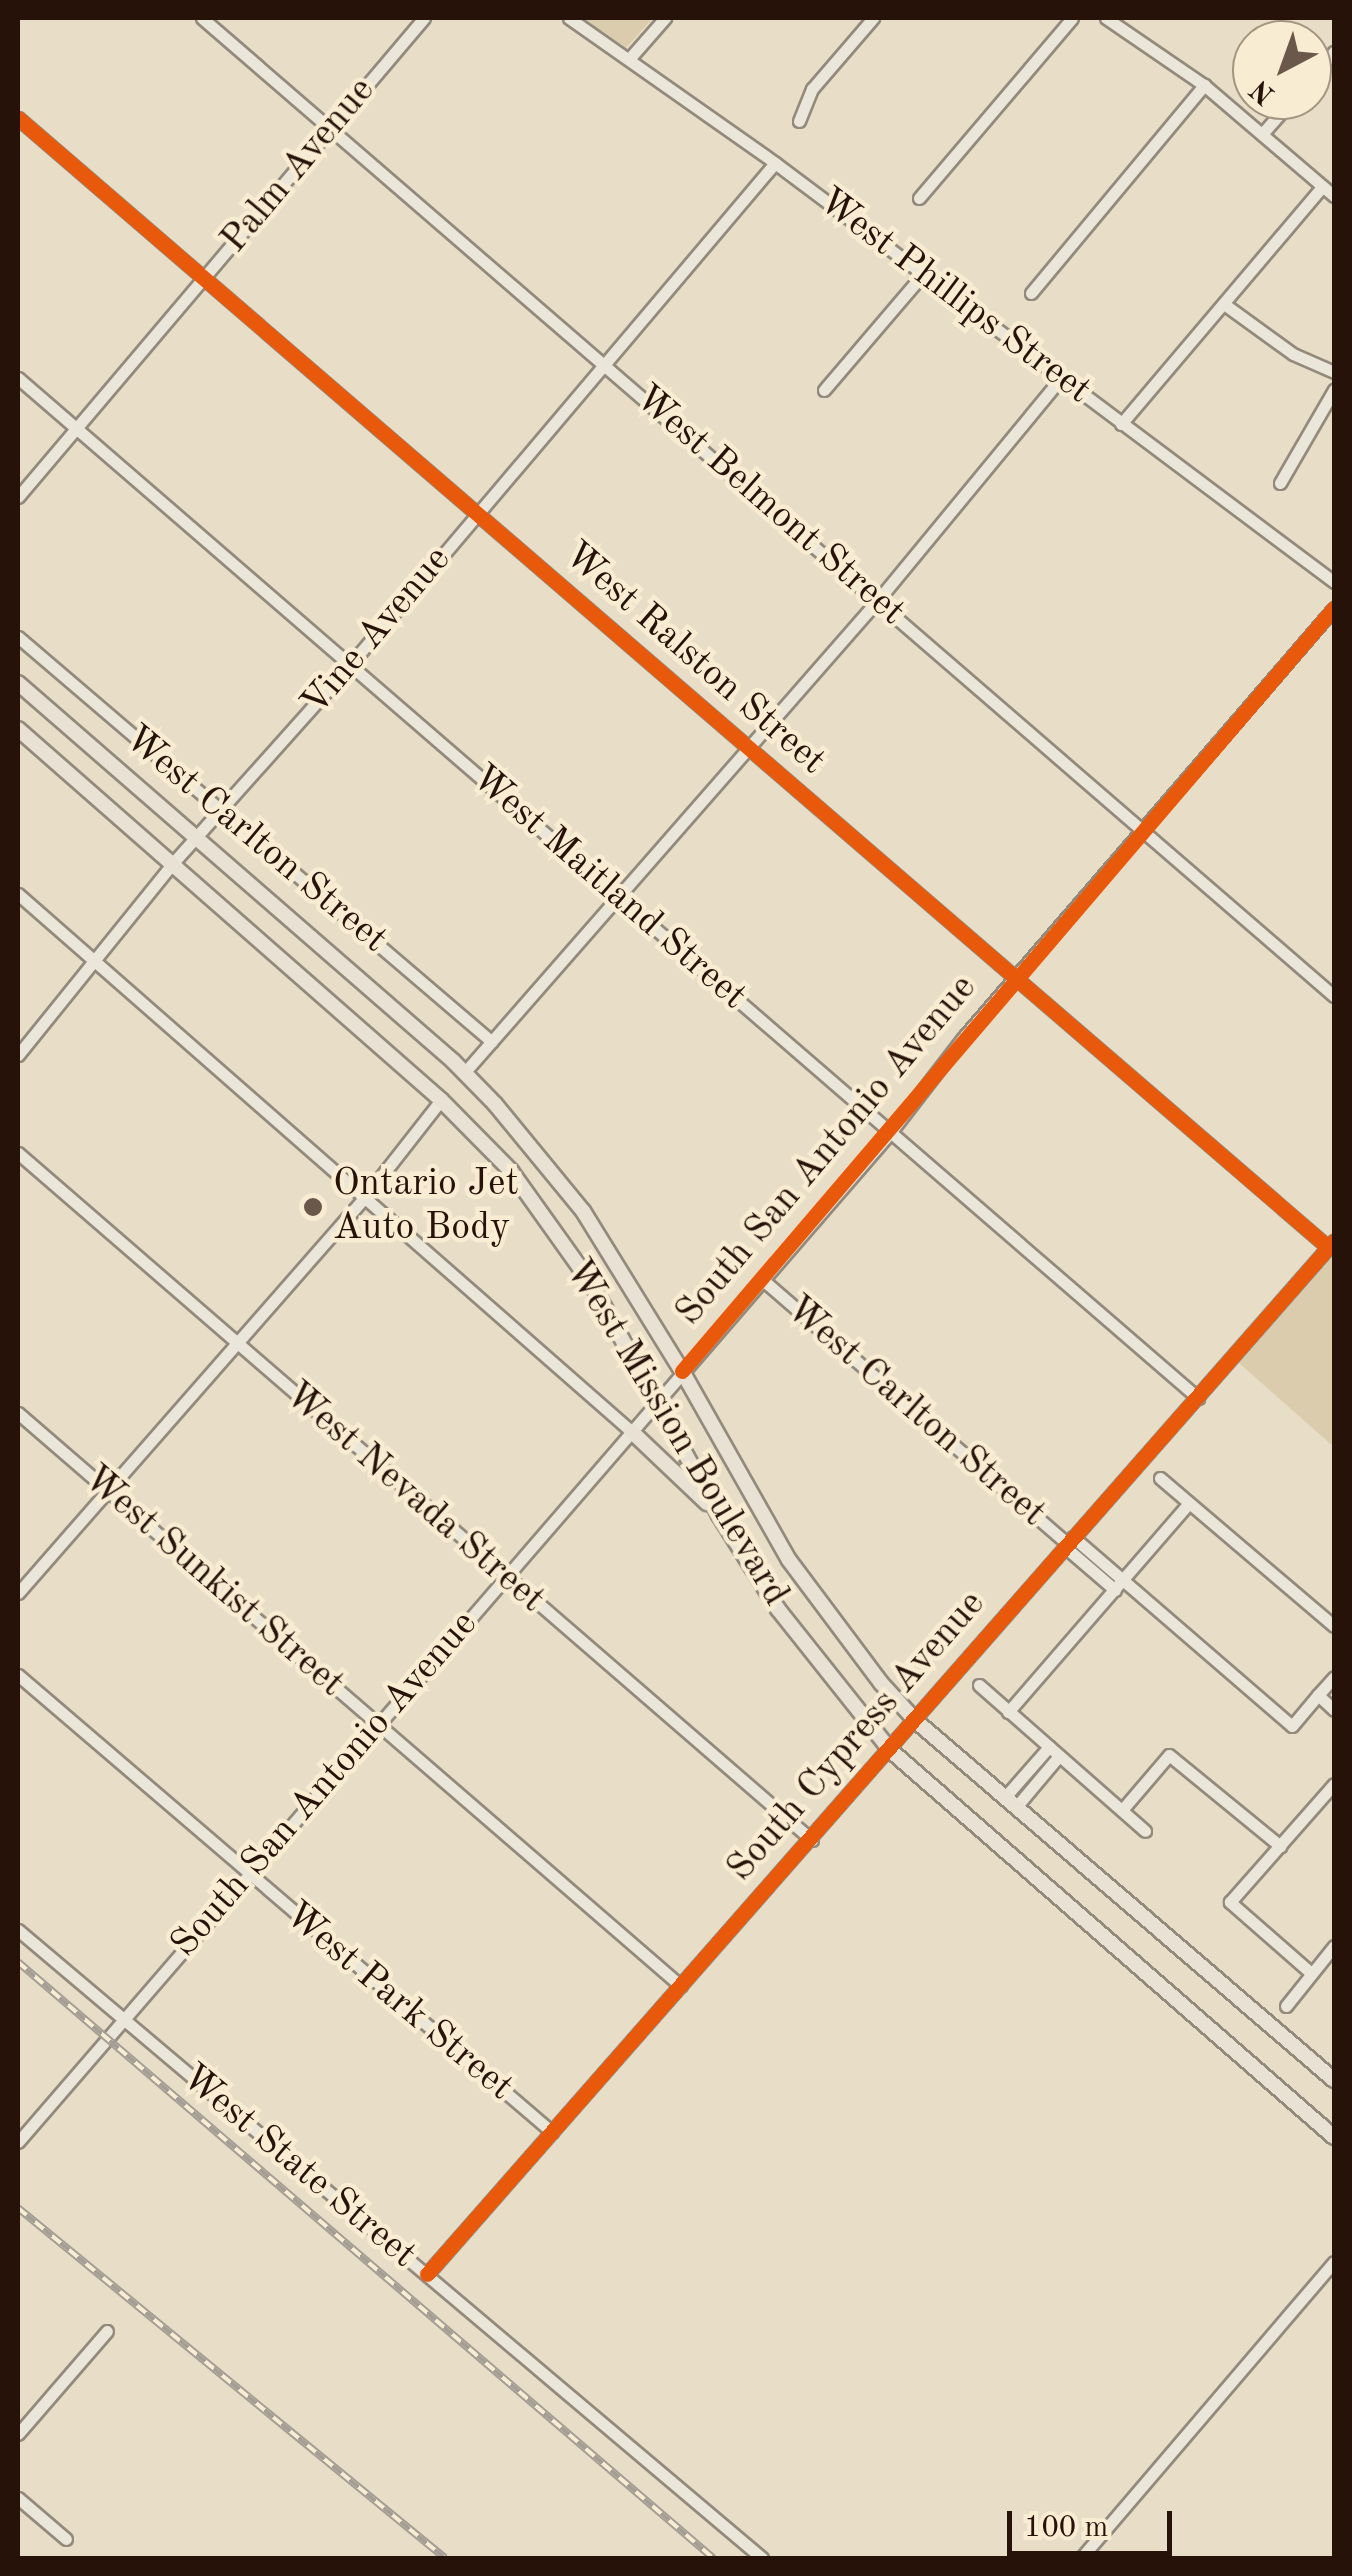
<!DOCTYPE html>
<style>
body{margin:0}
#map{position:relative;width:1352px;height:2576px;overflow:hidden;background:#e8ddc6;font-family:"Old Standard TT",serif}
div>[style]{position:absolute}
.green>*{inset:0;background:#dcccae}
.roads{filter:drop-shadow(2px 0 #938a7c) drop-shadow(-2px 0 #938a7c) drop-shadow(0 2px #938a7c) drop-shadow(0 -2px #938a7c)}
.minor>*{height:11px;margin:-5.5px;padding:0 5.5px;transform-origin:5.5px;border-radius:5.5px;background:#ebe6da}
.major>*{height:14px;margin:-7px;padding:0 7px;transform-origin:7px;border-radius:7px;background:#e8e1d4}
.rail>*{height:8px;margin-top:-4px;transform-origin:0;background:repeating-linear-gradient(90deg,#f8ecd2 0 11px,#a59e95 0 22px);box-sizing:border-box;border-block:2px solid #a59e95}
.cycleway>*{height:15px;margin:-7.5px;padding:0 7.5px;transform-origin:7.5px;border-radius:7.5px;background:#e8590c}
.dots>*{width:28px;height:28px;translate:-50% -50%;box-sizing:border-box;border:5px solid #f8ecd2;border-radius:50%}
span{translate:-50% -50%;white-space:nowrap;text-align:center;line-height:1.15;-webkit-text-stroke:9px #f8ecd2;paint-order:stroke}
.street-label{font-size:38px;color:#261208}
.poi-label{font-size:38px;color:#261208}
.left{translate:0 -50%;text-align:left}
.frame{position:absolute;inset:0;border:20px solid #261208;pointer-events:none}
.north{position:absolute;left:1232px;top:20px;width:100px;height:100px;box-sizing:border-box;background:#f8ecd2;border:2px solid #a49581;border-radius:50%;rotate:221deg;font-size:28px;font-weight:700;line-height:40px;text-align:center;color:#261208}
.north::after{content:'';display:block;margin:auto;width:35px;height:45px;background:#6a594a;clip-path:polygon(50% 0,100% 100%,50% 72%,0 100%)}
.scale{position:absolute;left:1007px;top:2511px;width:165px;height:45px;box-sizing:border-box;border:5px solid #261208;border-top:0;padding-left:12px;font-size:30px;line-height:35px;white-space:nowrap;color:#261208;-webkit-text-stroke:8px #f8ecd2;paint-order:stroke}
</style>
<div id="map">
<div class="green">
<i style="clip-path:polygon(583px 18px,653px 18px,626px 48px)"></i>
<i style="clip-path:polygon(1334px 1253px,1334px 1447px,1239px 1363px)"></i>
</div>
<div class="roads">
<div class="minor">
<i style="left:202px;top:18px;width:1496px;rotate:40.83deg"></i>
<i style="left:569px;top:18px;width:252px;rotate:35.1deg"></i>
<i style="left:775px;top:163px;width:699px;rotate:36.85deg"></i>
<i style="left:1106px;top:18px;width:119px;rotate:34.4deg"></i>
<i style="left:1204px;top:85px;width:171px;rotate:40.5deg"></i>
<i style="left:629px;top:59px;width:55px;rotate:-48.7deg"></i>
<i style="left:1312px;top:77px;width:33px;rotate:-49deg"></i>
<i style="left:18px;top:118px;width:1731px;rotate:40.76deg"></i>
<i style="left:799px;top:121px;width:35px;rotate:-68deg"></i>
<i style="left:812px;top:89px;width:94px;rotate:-49.3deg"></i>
<i style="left:1262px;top:134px;width:45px;rotate:-48.6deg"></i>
<i style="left:919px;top:198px;width:236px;rotate:-49.6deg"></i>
<i style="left:1031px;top:293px;width:271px;rotate:-50.2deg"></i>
<i style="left:1224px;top:304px;width:85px;rotate:35.9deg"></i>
<i style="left:1293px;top:354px;width:45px;rotate:23.7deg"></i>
<i style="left:18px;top:378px;width:1560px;rotate:40.84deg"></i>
<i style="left:824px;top:390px;width:153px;rotate:-49.5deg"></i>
<i style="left:1121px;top:424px;width:311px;rotate:-49.7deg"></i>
<i style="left:1280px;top:483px;width:108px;rotate:-59.9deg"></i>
<i style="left:18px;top:497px;width:628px;rotate:-49.72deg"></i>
<i style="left:18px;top:637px;width:623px;rotate:40.51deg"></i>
<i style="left:18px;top:894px;width:815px;rotate:41.22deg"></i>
<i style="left:18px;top:1055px;width:245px;rotate:-51.1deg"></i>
<i style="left:172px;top:864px;width:266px;rotate:-48.2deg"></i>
<i style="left:349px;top:666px;width:659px;rotate:-49.74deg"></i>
<i style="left:464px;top:1073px;width:629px;rotate:-48.81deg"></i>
<i style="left:878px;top:600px;width:288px;rotate:-50.5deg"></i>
<i style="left:18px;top:1153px;width:1050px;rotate:40.87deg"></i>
<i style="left:763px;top:1280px;width:403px;rotate:40.9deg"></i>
<i style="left:18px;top:1413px;width:876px;rotate:40.84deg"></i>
<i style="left:1160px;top:1478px;width:228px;rotate:40.4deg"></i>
<i style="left:1073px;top:1537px;width:289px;rotate:40.8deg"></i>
<i style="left:1292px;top:1726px;width:40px;rotate:-50deg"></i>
<i style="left:1318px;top:1695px;width:22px;rotate:43deg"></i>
<i style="left:1065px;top:1547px;width:66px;rotate:40.7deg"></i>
<i style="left:18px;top:1593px;width:527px;rotate:-48.77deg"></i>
<i style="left:365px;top:1197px;width:123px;rotate:-51.9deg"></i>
<i style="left:18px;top:1675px;width:703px;rotate:40.56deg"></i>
<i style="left:979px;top:1685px;width:221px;rotate:41.3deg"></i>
<i style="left:1318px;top:1695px;width:24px;rotate:-48deg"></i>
<i style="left:1008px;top:1712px;width:276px;rotate:-49.1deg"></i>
<i style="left:1005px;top:1797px;width:67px;rotate:-48.7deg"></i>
<i style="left:1016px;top:1807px;width:67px;rotate:-49.9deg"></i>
<i style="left:1122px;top:1810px;width:72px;rotate:-49.5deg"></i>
<i style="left:1169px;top:1755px;width:144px;rotate:39.3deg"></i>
<i style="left:18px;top:1930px;width:974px;rotate:40.17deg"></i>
<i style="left:1311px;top:1973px;width:108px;rotate:-138.8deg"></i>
<i style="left:1230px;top:1902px;width:157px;rotate:-48.6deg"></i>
<i style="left:1286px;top:2006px;width:77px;rotate:-51.3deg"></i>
<i style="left:18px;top:2142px;width:1332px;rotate:-49.17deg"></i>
<i style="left:889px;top:1134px;width:121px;rotate:-52.4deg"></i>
<i style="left:963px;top:1038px;width:568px;rotate:-49.21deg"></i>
<i style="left:427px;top:2274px;width:1375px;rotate:-48.72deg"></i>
<i style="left:18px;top:2434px;width:136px;rotate:-49.2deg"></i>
<i style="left:18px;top:2498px;width:63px;rotate:40.5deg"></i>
<i style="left:1081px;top:2558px;width:389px;rotate:-49.5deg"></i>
</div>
<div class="major">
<i style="left:18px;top:683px;width:576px;rotate:40.99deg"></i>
<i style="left:453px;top:1061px;width:60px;rotate:45.7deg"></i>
<i style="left:495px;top:1104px;width:139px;rotate:50.6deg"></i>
<i style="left:583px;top:1211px;width:188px;rotate:58.3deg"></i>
<i style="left:682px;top:1371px;width:217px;rotate:60.5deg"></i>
<i style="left:789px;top:1560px;width:154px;rotate:53.2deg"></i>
<i style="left:881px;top:1683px;width:52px;rotate:47.4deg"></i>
<i style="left:916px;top:1721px;width:551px;rotate:40.66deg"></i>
<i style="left:18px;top:729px;width:563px;rotate:41.25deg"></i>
<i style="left:441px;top:1100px;width:100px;rotate:45.4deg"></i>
<i style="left:511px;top:1171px;width:138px;rotate:54.5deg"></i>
<i style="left:591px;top:1283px;width:265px;rotate:61.1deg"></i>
<i style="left:719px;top:1515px;width:111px;rotate:57.9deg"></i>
<i style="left:778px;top:1609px;width:180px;rotate:51.5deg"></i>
<i style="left:890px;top:1750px;width:589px;rotate:41.08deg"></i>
<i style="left:631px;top:1431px;width:105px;rotate:43.5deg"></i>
</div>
</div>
<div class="rail">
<i style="left:18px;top:1962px;width:916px;rotate:40.61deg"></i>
<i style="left:18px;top:2208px;width:552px;rotate:39.34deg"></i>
</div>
<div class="cycleway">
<i style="left:18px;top:118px;width:1731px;rotate:40.76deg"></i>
<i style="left:682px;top:1371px;width:1004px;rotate:-49.49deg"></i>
<i style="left:427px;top:2274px;width:1375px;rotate:-48.72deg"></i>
</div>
<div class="dots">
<i style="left:313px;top:1207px;background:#6a594a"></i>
</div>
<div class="street-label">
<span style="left:299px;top:166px;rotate:-50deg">Palm Avenue</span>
<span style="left:954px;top:297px;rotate:37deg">West Phillips Street</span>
<span style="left:769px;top:506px;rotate:41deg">West Belmont Street</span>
<span style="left:377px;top:632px;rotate:-50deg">Vine Avenue</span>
<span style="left:694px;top:659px;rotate:41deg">West Ralston Street</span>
<span style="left:255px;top:840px;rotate:40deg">West Carlton Street</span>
<span style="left:608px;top:888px;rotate:41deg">West Maitland Street</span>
<span style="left:827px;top:1151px;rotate:-50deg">South San Antonio Avenue</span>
<span style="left:915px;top:1412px;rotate:41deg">West Carlton Street</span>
<span style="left:676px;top:1433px;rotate:59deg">West Mission Boulevard</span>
<span style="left:414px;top:1498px;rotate:41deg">West Nevada Street</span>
<span style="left:213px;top:1582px;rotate:41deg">West Sunkist Street</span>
<span style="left:857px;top:1737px;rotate:-49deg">South Cypress Avenue</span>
<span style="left:325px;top:1785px;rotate:-49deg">South San Antonio Avenue</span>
<span style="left:398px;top:2002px;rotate:40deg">West Park Street</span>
<span style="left:298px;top:2167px;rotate:40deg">West State Street</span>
</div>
<div class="poi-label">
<span class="left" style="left:333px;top:1207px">Ontario Jet<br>Auto Body</span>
</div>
<div class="frame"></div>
<div class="north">N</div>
<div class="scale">100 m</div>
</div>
